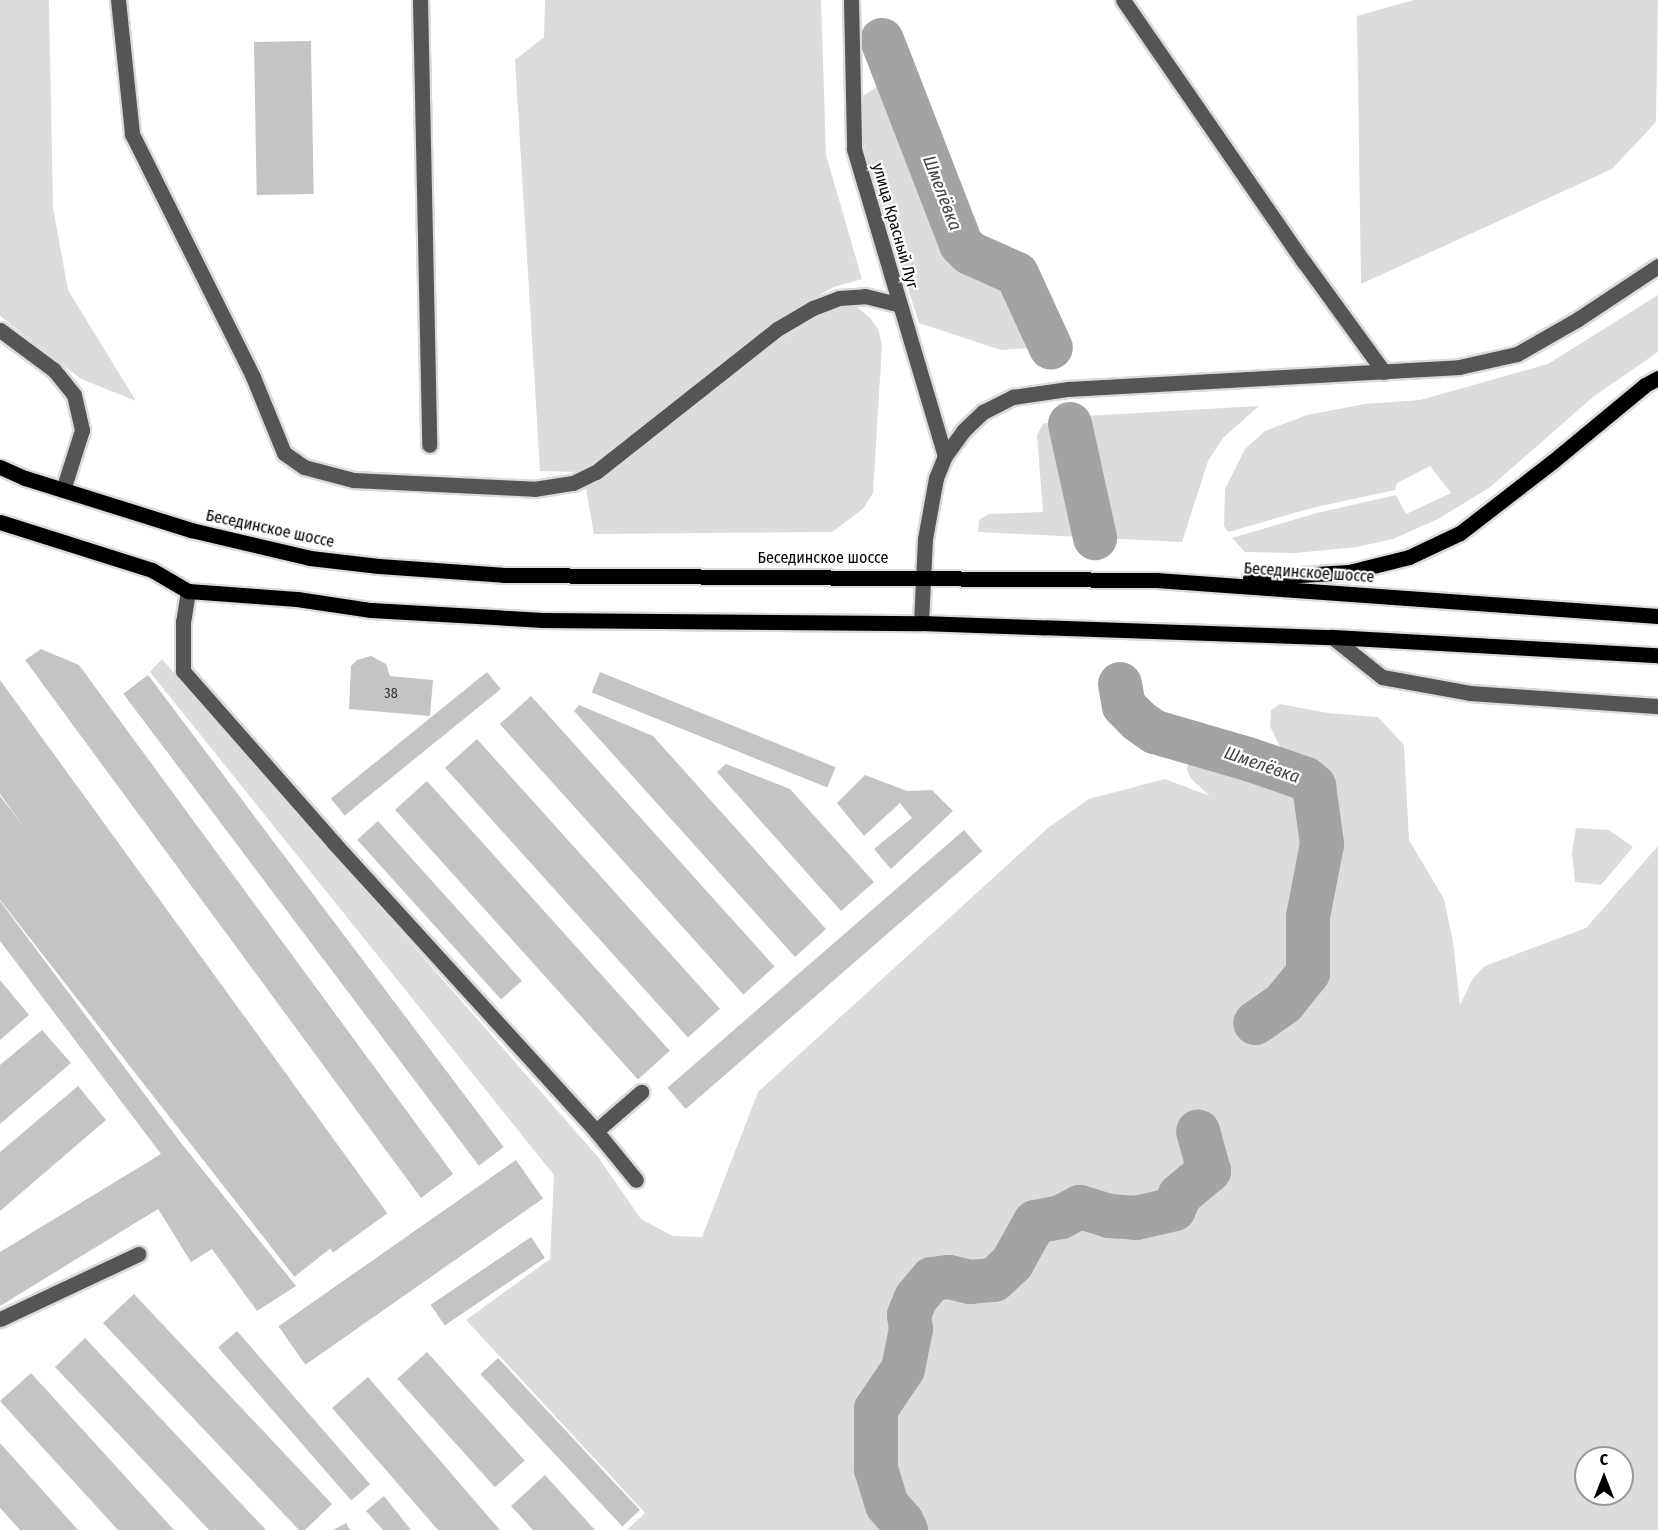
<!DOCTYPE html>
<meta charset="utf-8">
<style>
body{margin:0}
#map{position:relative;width:1658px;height:1530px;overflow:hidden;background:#fff;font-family:"Fira Sans Condensed",sans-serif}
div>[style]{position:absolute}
.green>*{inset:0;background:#dcdcdc}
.river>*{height:44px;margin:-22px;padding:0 22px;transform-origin:22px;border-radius:22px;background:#a3a3a3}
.building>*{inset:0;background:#c4c4c4;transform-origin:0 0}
.roads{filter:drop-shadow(2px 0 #dbdbdb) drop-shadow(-2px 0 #dbdbdb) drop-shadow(0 2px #dbdbdb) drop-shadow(0 -2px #dbdbdb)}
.minor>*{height:15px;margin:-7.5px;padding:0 7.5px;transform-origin:7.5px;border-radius:7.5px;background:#555}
.major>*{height:15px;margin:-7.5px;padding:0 7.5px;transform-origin:7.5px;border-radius:7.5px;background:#000}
span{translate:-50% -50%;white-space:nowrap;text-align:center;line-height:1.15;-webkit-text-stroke:4.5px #fff;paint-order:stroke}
.number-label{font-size:14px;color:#313131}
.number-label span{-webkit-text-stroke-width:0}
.street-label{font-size:16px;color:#000}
.water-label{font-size:18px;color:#444;font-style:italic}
.north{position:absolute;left:1574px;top:1446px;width:60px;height:60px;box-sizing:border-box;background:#fff;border:2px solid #999;border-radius:50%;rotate:0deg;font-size:16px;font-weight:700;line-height:24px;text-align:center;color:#000}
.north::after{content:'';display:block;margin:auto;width:21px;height:27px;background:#000;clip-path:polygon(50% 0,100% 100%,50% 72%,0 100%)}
</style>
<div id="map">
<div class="green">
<i style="clip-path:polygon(0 0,49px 0,53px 208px,68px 290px,136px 401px,81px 379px,0 316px)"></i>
<i style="clip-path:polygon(545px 0,821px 0,826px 155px,862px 279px,834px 287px,779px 317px,580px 472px,540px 471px,515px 60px,544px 37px)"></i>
<i style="clip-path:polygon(1414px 0,1658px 0,1656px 122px,1612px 169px,1361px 284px,1357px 16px)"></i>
<i style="clip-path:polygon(891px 78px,960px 254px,1005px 274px,1031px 348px,1001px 350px,919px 323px,865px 154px,861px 97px)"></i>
<i style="clip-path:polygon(1658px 295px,1658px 352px,1593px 397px,1489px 488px,1438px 519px,1393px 539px,1357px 547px,1295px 553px,1245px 552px,1232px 538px,1317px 513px,1396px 495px,1406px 514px,1451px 493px,1430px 466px,1397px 483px,1395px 490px,1316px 507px,1228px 532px,1224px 526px,1225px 489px,1245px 449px,1265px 431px,1307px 415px,1365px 404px,1420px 400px,1548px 364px)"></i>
<i style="clip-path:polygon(844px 306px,857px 307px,870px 318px,878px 329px,882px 345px,873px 493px,863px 509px,832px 532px,594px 534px,586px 489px,779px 341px,819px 316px)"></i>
<i style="clip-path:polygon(1259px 406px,1223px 438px,1208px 461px,1182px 542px,978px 532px,979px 520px,988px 514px,1043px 512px,1037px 435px,1043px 424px,1067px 417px)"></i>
<i style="clip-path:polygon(evenodd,162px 659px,598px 1157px,641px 1219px,673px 1236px,702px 1237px,758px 1092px,1049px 827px,1089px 799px,1165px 779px,1210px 796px,1192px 780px,1187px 770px,1189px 758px,1194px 755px,1265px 774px,1279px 760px,1280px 747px,1270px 726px,1271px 710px,1280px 704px,1328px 713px,1378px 717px,1404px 745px,1409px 840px,1444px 899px,1453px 942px,1460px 1005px,1473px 978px,1485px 966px,1586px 928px,1658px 846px,1658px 1530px,627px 1530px,645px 1513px,466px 1320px,550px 1259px,554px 1175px,150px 672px,162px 659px,1586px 1458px,1622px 1458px,1622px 1494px,1586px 1494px,1586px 1458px)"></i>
<i style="clip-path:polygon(1576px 828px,1609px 830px,1633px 847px,1601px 885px,1575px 882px,1572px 853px)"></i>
</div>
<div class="river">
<i style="left:882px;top:40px;width:219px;rotate:68.8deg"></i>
<i style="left:961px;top:244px;width:13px;rotate:45deg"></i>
<i style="left:970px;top:253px;width:51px;rotate:24.1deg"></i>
<i style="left:1017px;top:274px;width:81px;rotate:65.3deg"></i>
<i style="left:1070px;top:424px;width:117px;rotate:77.6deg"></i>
<i style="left:1120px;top:684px;width:22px;rotate:80deg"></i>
<i style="left:1124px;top:706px;width:21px;rotate:45deg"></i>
<i style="left:1139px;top:721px;width:19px;rotate:35deg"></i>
<i style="left:1155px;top:732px;width:97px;rotate:16.2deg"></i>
<i style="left:1248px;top:759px;width:61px;rotate:19deg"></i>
<i style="left:1306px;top:779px;width:11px;rotate:41deg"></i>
<i style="left:1314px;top:786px;width:59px;rotate:82.1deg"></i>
<i style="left:1322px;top:844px;width:74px;rotate:100.9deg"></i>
<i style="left:1308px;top:917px;width:56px;rotate:90deg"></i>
<i style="left:1308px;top:973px;width:38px;rotate:129deg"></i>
<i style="left:1284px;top:1003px;width:35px;rotate:145deg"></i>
<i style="left:906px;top:1530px;width:9px;rotate:-117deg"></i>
<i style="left:902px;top:1522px;width:23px;rotate:-131deg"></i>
<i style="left:887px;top:1505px;width:38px;rotate:-107deg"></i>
<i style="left:876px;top:1469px;width:60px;rotate:-90deg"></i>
<i style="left:876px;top:1409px;width:48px;rotate:-56deg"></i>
<i style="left:903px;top:1369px;width:41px;rotate:-78.7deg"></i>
<i style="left:911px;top:1329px;width:14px;rotate:-98deg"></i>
<i style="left:909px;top:1315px;width:18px;rotate:-68deg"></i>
<i style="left:916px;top:1298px;width:25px;rotate:-50deg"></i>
<i style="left:932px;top:1279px;width:17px;rotate:-7deg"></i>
<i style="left:949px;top:1277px;width:22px;rotate:13deg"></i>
<i style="left:970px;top:1282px;width:24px;rotate:-5deg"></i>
<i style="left:994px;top:1280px;width:25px;rotate:-43deg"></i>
<i style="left:1012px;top:1263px;width:47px;rotate:-60.7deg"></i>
<i style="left:1035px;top:1222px;width:26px;rotate:-11deg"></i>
<i style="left:1061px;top:1217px;width:21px;rotate:-28deg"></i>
<i style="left:1080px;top:1207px;width:30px;rotate:17deg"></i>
<i style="left:1109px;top:1216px;width:27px;rotate:4deg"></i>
<i style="left:1136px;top:1218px;width:39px;rotate:-13deg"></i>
<i style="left:1174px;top:1209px;width:15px;rotate:-67deg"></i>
<i style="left:1180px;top:1195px;width:38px;rotate:-40deg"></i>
<i style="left:1209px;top:1171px;width:41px;rotate:-105.4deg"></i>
</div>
<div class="building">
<i style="left:311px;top:41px;width:153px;height:57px;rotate:89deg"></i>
<i style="clip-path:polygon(41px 649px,79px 665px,453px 1174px,421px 1198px,25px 660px)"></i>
<i style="clip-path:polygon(371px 656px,386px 664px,390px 676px,433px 680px,430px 716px,349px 709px,351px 666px,357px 660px)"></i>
<i style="left:487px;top:672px;width:22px;height:201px;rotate:51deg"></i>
<i style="left:600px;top:672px;width:254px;height:22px;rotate:22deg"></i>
<i style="left:148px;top:675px;width:591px;height:31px;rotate:53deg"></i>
<i style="left:0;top:680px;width:659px;height:67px;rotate:54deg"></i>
<i style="left:531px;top:696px;width:364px;height:42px;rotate:48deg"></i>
<i style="clip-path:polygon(579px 705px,653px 736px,826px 929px,795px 957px,574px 711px)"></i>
<i style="left:477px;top:739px;width:363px;height:43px;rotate:48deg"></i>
<i style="clip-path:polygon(726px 764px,790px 789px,874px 882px,841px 911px,717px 772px)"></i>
<i style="clip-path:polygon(865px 775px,907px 791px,932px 790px,953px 811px,891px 869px,874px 849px,912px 818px,900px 803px,864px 836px,837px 803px)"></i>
<i style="left:427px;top:781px;width:363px;height:43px;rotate:48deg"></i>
<i style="left:0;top:796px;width:560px;height:64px;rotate:52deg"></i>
<i style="left:378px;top:821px;width:215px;height:28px;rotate:48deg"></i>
<i style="left:964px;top:830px;width:28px;height:393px;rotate:49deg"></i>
<i style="clip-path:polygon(0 901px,181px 1143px,296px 1286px,257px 1311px,212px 1249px,191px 1262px,158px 1209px,0 1306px,0 1252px,161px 1154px,0 941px)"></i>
<i style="clip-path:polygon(0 980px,29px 1015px,0 1040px)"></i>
<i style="clip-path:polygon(42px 1030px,71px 1063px,0 1124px,0 1065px)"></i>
<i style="clip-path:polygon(78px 1086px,106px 1120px,0 1211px,0 1152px)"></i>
<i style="left:516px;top:1160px;width:47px;height:290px;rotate:55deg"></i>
<i style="left:531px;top:1237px;width:25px;height:121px;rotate:56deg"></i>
<i style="clip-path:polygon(134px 1294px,332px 1504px,305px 1530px,299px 1530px,103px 1323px)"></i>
<i style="left:237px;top:1331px;width:203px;height:25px;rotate:49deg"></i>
<i style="clip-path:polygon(85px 1338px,266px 1530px,209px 1530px,55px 1367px)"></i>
<i style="left:427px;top:1352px;width:146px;height:40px;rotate:48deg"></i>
<i style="left:498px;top:1358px;width:208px;height:24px;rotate:47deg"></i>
<i style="clip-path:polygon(31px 1373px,174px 1530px,118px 1530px,0 1401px)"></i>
<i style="clip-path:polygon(368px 1377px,500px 1530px,438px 1530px,332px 1408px)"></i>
<i style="clip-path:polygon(0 1443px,78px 1530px,20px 1530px,0 1508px)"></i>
<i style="clip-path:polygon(545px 1475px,595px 1530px,533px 1530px,511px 1506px)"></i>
<i style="clip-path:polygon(384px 1496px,411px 1530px,383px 1530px,366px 1511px)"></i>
<i style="clip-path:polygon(346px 1523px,350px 1530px,333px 1530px)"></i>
</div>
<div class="roads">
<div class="minor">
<i style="left:118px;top:0;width:135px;rotate:84deg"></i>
<i style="left:132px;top:134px;width:271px;rotate:63.5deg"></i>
<i style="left:253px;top:377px;width:82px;rotate:67.8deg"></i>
<i style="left:284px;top:453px;width:24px;rotate:35deg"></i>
<i style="left:304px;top:467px;width:51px;rotate:14.9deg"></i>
<i style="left:353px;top:480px;width:181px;rotate:2.8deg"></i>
<i style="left:534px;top:489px;width:39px;rotate:-9deg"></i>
<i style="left:573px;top:483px;width:25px;rotate:-26deg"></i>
<i style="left:596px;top:472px;width:231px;rotate:-38.3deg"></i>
<i style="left:777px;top:329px;width:42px;rotate:-30.3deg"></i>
<i style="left:813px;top:308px;width:28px;rotate:-21deg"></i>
<i style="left:839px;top:298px;width:26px;rotate:-4deg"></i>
<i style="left:865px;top:296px;width:34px;rotate:14deg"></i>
<i style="left:420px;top:0;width:445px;rotate:88.8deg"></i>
<i style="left:851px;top:0;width:149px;rotate:88.8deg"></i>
<i style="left:854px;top:149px;width:320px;rotate:73.5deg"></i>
<i style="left:1123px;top:0;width:318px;rotate:55.4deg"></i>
<i style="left:1304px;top:262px;width:136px;rotate:54deg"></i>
<i style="left:0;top:330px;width:67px;rotate:36.5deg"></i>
<i style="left:54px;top:370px;width:32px;rotate:51deg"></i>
<i style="left:74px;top:395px;width:36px;rotate:77deg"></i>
<i style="left:82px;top:430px;width:63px;rotate:107.6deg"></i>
<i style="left:188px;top:591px;width:30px;rotate:99deg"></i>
<i style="left:183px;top:621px;width:50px;rotate:90deg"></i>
<i style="left:183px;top:671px;width:229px;rotate:48.7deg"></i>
<i style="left:334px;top:843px;width:389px;rotate:47.7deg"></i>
<i style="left:596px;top:1131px;width:63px;rotate:50.8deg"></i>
<i style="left:921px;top:623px;width:84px;rotate:-87.3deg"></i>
<i style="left:925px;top:539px;width:62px;rotate:-79.8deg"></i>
<i style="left:936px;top:478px;width:24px;rotate:-68deg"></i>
<i style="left:945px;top:456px;width:31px;rotate:-54deg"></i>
<i style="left:963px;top:431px;width:28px;rotate:-44deg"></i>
<i style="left:983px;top:412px;width:34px;rotate:-27deg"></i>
<i style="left:1013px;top:397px;width:56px;rotate:-8.3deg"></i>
<i style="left:1068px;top:389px;width:392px;rotate:-3.2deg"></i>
<i style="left:1459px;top:367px;width:59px;rotate:-12.6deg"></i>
<i style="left:1517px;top:354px;width:70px;rotate:-29.8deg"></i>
<i style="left:1578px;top:319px;width:96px;rotate:-33.5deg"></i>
<i style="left:1332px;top:637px;width:64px;rotate:38.7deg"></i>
<i style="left:1382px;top:677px;width:89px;rotate:10.3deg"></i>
<i style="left:1470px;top:693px;width:188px;rotate:4deg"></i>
<i style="left:596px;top:1131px;width:60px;rotate:-40.9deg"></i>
<i style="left:0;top:1319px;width:153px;rotate:-25.2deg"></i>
</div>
<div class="major">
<i style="left:0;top:467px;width:27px;rotate:24deg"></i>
<i style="left:25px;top:478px;width:174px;rotate:17.4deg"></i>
<i style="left:191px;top:530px;width:122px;rotate:13.2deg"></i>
<i style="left:310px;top:558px;width:69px;rotate:6.6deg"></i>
<i style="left:379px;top:566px;width:125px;rotate:4.1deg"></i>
<i style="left:504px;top:575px;width:652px;rotate:0.44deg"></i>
<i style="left:1156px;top:580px;width:503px;rotate:4.1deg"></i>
<i style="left:0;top:522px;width:159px;rotate:17.5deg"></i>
<i style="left:152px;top:570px;width:42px;rotate:30.3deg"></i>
<i style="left:188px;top:591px;width:109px;rotate:4.2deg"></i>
<i style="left:297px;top:599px;width:75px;rotate:8.5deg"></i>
<i style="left:371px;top:610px;width:172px;rotate:3.3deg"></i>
<i style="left:543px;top:620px;width:378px;rotate:0.5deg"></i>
<i style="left:921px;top:623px;width:411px;rotate:2deg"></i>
<i style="left:1332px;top:637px;width:326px;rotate:3.2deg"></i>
<i style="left:1250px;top:578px;width:99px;rotate:-3.5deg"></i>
<i style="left:1349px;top:572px;width:62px;rotate:-14deg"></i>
<i style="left:1409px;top:557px;width:56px;rotate:-25.2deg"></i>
<i style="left:1460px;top:533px;width:116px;rotate:-37.7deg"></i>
<i style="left:1552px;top:462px;width:121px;rotate:-39.6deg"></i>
<i style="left:1645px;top:385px;width:15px;rotate:-28deg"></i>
</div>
</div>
<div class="number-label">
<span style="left:391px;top:694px">38</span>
</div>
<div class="street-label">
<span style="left:895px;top:226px;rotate:74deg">улица Красный Луг</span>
<span style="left:270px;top:529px;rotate:12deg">Бесединское шоссе</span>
<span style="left:823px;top:558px">Бесединское шоссе</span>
<span style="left:1309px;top:573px;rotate:4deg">Бесединское шоссе</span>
</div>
<div class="water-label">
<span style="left:942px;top:193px;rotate:69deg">Шмелёвка</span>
<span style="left:1262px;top:765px;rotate:19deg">Шмелёвка</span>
</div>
<div class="north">С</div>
</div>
